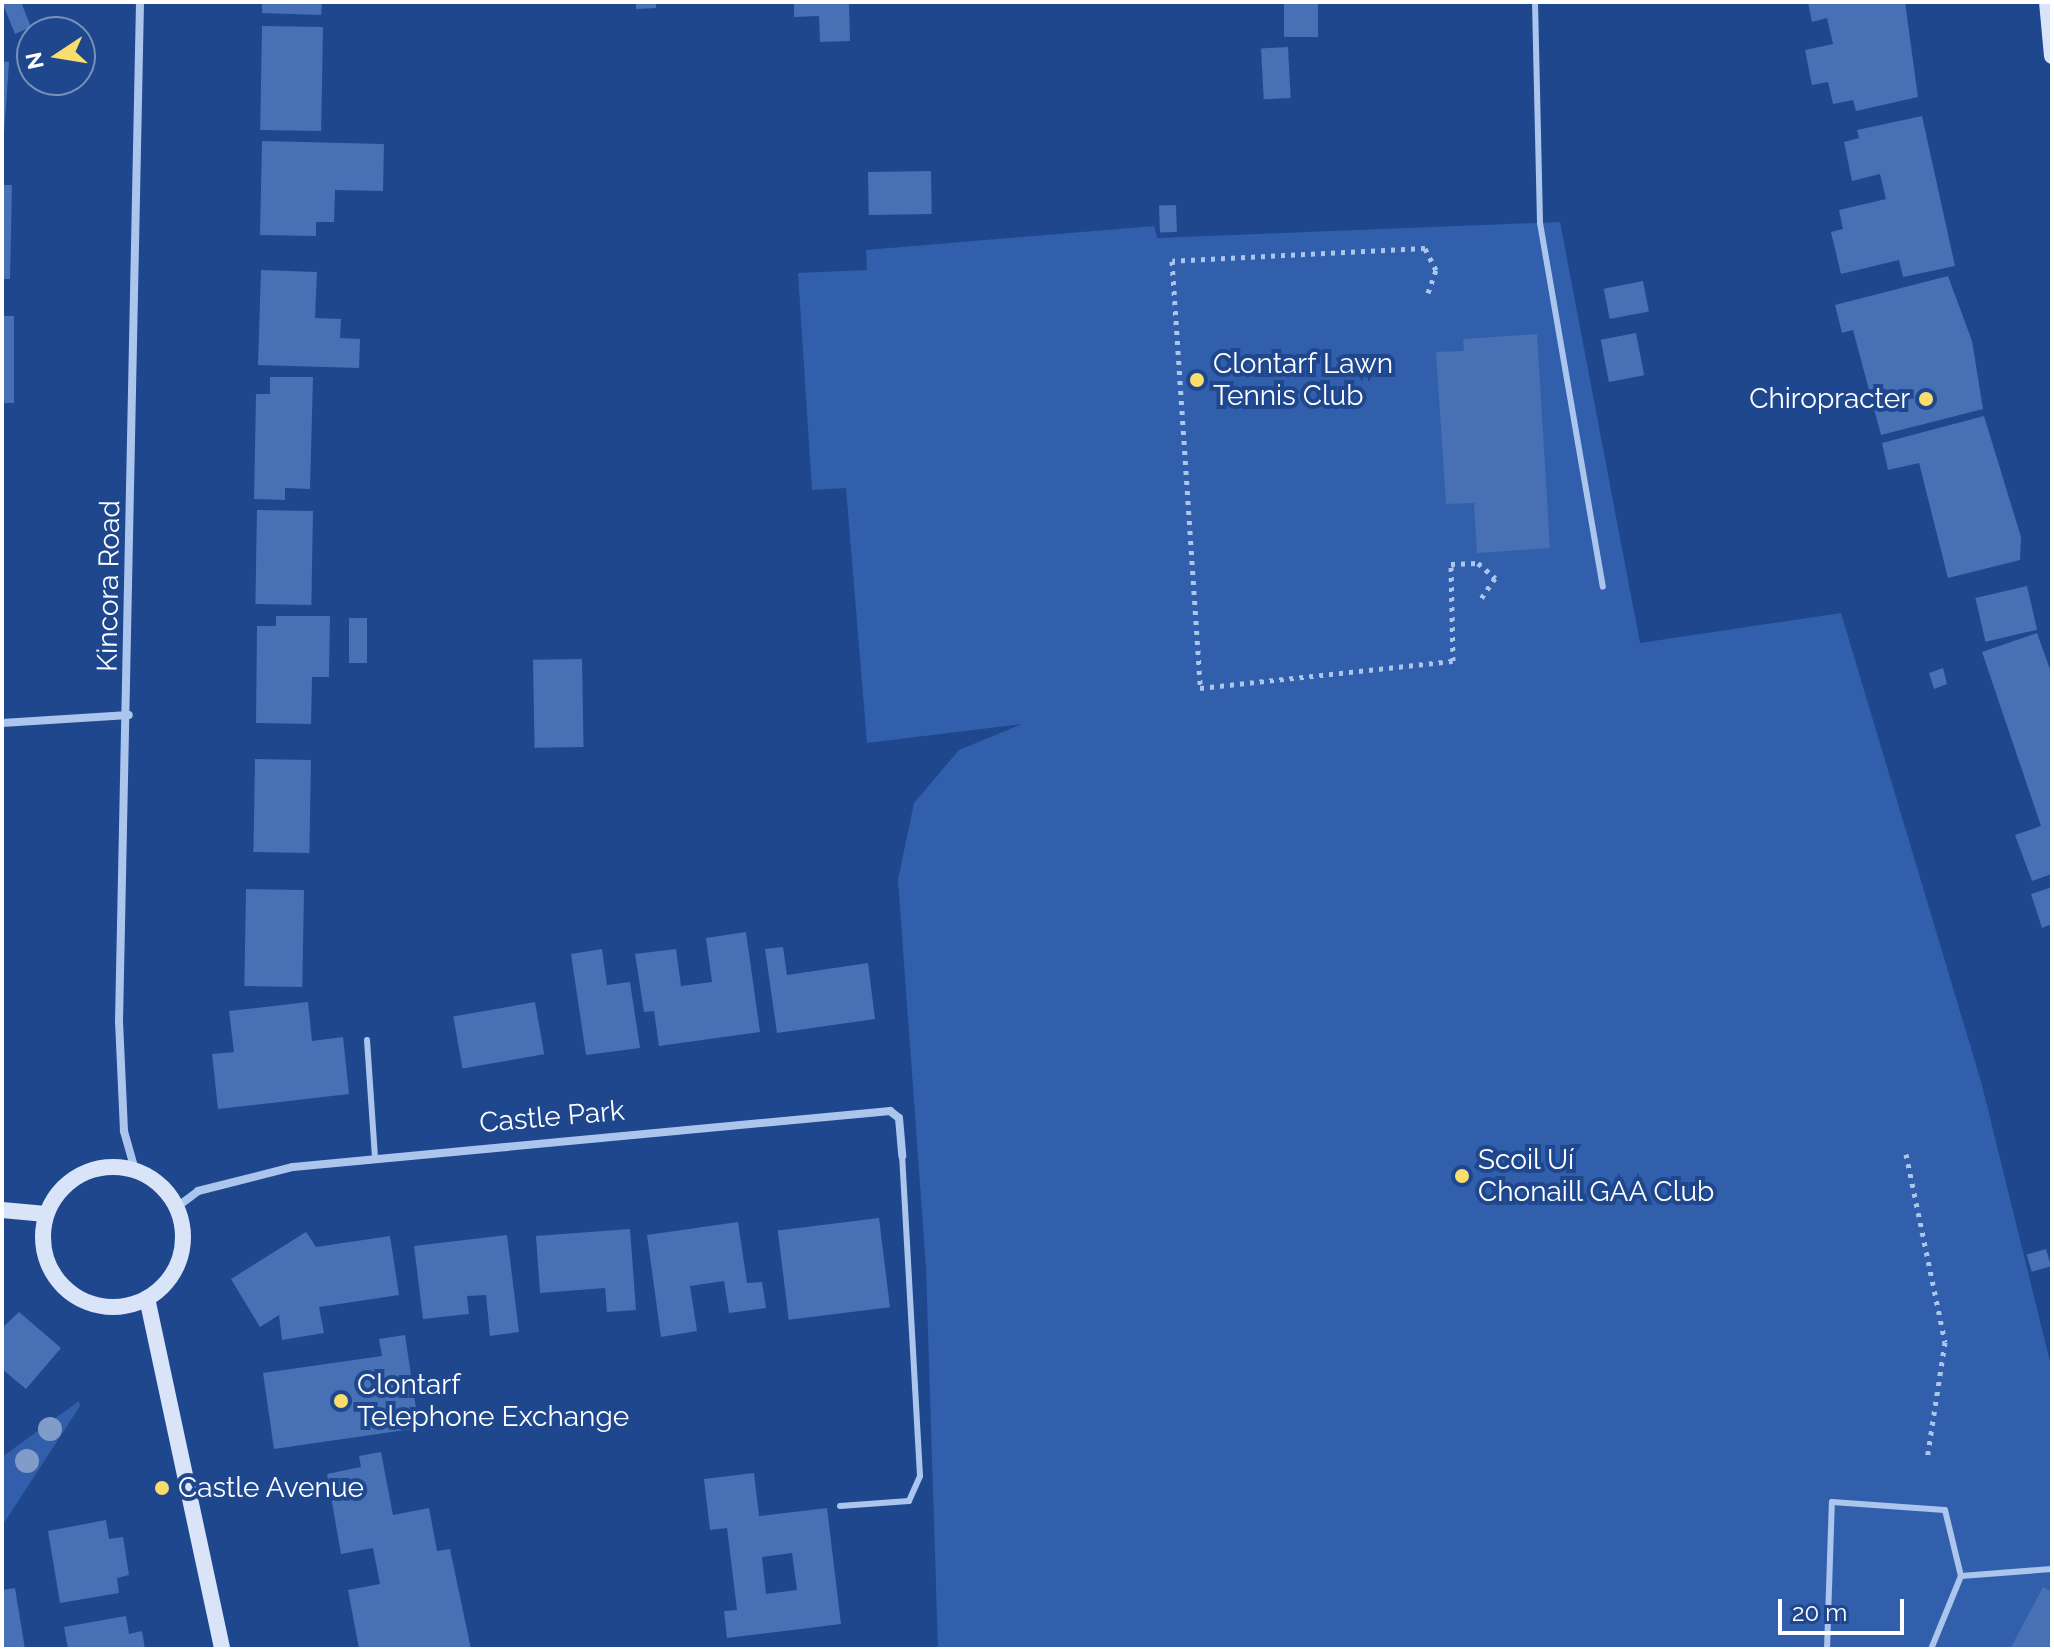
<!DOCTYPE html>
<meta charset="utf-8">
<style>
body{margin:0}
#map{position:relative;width:2054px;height:1651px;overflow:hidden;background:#1e478e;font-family:Raleway,sans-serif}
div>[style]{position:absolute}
.green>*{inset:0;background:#325fab}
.building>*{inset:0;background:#4770b5;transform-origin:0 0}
.path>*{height:5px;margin-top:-2.5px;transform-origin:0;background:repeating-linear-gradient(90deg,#acc5ed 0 4px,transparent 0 10px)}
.lane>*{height:6px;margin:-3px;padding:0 3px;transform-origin:3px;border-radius:3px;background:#acc5ed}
.street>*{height:8px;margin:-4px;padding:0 4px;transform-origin:4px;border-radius:4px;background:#acc5ed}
.secondary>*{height:16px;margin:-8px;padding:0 8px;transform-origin:8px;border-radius:8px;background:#d9e4f9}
.secondary>.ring{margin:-8px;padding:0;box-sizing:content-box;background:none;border:16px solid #d9e4f9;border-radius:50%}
.trees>*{width:24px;height:24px;margin:-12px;border-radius:50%;background:#819cc9}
.dots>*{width:22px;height:22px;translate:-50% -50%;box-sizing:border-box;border:4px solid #1e478e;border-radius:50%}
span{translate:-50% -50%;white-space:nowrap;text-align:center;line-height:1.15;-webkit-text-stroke:8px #1e478e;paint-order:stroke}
.poi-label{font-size:28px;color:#fff}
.left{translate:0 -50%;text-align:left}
.right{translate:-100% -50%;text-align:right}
.street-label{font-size:28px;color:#fff}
.frame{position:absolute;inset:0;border:4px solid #fff;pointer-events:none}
.north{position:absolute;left:16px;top:16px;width:80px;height:80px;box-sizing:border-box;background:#1e478e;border:2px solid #7891bb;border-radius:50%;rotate:258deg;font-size:22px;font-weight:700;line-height:32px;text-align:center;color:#fff}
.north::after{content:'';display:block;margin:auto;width:28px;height:36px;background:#fbdd6c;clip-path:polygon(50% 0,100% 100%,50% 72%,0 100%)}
.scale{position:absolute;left:1778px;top:1599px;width:126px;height:36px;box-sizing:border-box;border:4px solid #fff;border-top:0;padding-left:10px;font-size:24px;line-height:28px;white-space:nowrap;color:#fff;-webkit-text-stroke:6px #1e478e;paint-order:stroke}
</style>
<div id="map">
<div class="green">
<i style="clip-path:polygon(1560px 222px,1640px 643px,1841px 613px,1982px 1085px,2052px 1370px,2052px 1649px,938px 1649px,926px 1267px,898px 880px,914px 803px,959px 750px,1022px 724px,867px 743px,846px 488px,812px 490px,798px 273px,867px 270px,866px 250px,1154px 226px,1157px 238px)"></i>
<i style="clip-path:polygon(79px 1401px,80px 1406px,2px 1526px,2px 1457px)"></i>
</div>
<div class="building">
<i style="clip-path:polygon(2px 2px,21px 2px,31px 27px,15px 34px)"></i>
<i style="clip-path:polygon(262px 2px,322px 2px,321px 15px,262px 13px)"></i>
<i style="clip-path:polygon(636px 2px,656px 2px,656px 8px,636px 9px)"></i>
<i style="clip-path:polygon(794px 2px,849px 2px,850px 41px,820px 42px,819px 16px,794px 17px)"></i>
<i style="left:1284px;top:2px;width:34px;height:35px"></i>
<i style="clip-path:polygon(1808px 2px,1905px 2px,1918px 97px,1856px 111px,1853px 100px,1833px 104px,1828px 82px,1812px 85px,1805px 50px,1833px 44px,1827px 18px,1812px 22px)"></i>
<i style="left:262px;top:26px;width:61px;height:104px;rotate:1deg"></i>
<i style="left:1288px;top:47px;width:51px;height:27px;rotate:87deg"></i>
<i style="clip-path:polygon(2px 61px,9px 62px,4px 134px,2px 134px)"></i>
<i style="clip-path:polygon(1922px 116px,1955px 266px,1903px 277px,1899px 260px,1841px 274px,1831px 232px,1843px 229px,1839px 210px,1886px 199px,1880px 174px,1852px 181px,1844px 142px,1859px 138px,1857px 130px)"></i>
<i style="clip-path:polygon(262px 141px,384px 144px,383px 191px,335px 190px,334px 222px,316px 222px,316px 236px,260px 235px)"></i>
<i style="left:931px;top:171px;width:43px;height:63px;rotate:89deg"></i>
<i style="clip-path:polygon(2px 185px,12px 185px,10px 279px,2px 279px)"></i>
<i style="left:1176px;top:205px;width:27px;height:17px;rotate:88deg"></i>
<i style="clip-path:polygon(261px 270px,317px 272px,315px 318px,341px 319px,340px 338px,360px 339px,359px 368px,258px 365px)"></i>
<i style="clip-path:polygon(1948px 276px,1972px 341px,1983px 409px,1881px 435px,1853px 330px,1842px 333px,1835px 305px)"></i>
<i style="left:1643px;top:281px;width:31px;height:40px;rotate:79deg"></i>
<i style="left:2px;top:316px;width:12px;height:87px"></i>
<i style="left:1636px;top:333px;width:43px;height:36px;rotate:79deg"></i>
<i style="clip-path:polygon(1537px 334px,1550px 548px,1477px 553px,1474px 503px,1446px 504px,1436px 352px,1464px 351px,1463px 339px)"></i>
<i style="clip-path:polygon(270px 377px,313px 377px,310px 489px,285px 488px,285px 500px,254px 499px,256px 394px,270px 394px)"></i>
<i style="clip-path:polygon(1984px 416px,2021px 537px,2020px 560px,1948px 578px,1919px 463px,1888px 470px,1882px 443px)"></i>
<i style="left:257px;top:510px;width:56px;height:94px;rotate:1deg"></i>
<i style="left:2027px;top:586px;width:45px;height:53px;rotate:77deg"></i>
<i style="clip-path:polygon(276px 616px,330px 616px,329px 677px,312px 677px,311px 724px,256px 723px,257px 626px,276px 626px)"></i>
<i style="left:349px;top:618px;width:18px;height:45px"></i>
<i style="clip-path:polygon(2037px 633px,2052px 675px,2052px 874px,2032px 881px,2015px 835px,2041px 826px,1982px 652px)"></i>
<i style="left:582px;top:659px;width:88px;height:49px;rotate:89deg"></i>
<i style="clip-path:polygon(1943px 668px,1947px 684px,1934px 689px,1929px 673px)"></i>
<i style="left:255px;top:759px;width:56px;height:93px;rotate:1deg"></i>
<i style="clip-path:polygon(2052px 887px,2052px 924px,2042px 928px,2031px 894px)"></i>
<i style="left:246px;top:889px;width:58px;height:97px;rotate:1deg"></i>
<i style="clip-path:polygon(746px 932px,760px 1032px,659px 1046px,654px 1011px,644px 1012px,635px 954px,676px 949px,681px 986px,712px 982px,706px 938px)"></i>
<i style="clip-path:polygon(783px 947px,787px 975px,868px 963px,875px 1019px,777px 1033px,765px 949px)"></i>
<i style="clip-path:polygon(602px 949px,607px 985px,630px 982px,640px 1048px,586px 1055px,571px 954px)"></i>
<i style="clip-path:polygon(308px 1002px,312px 1041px,343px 1037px,349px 1094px,218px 1109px,212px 1054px,234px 1052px,229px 1011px)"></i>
<i style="left:535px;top:1002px;width:53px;height:83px;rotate:80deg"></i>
<i style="left:879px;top:1218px;width:90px;height:102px;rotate:83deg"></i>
<i style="clip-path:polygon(738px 1222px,747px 1283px,762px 1282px,766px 1308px,729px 1313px,724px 1281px,690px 1286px,697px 1331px,661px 1337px,647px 1235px)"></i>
<i style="clip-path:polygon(630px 1229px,636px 1310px,607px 1312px,605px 1288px,540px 1293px,536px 1236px)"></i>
<i style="clip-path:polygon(306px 1232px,316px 1247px,390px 1236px,399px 1295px,319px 1307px,324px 1333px,282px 1340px,279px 1315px,260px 1327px,231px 1279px)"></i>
<i style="clip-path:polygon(507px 1235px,519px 1332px,490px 1336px,486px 1295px,467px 1296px,469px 1314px,423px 1319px,414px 1246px)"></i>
<i style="left:2046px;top:1249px;width:18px;height:20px;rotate:74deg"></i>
<i style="clip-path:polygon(19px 1312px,61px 1348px,26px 1389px,2px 1369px,2px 1328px)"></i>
<i style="clip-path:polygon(405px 1335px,419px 1428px,274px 1449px,263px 1373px,382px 1356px,379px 1339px)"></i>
<i style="clip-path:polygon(381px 1452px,393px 1515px,429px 1508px,437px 1551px,450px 1549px,471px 1649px,359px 1649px,348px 1590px,380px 1584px,373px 1548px,341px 1554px,327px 1474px,361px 1467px,359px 1456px)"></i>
<i style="clip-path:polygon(evenodd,754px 1473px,759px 1516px,827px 1508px,841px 1624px,727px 1638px,724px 1611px,737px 1610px,727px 1528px,710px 1530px,704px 1479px,754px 1473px,792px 1553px,797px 1590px,766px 1594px,762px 1557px,792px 1553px)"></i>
<i style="clip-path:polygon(106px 1520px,109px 1539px,123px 1537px,129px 1575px,117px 1578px,119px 1593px,60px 1603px,48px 1531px)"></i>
<i style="clip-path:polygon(2043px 1587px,2052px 1592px,2052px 1649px,2010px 1649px)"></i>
<i style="clip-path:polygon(15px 1588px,25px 1649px,2px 1649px,2px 1590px)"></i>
<i style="clip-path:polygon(126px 1616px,129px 1634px,142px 1631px,145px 1649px,68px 1649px,64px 1627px)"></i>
</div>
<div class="path">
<i style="left:1428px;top:293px;width:24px;rotate:-71deg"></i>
<i style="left:1436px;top:270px;width:25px;rotate:-117deg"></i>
<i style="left:1425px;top:248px;width:253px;rotate:177.1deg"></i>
<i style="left:1172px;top:261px;width:428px;rotate:86.2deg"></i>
<i style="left:1200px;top:688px;width:254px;rotate:-6.1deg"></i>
<i style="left:1453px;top:661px;width:97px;rotate:-91.2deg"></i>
<i style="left:1451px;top:564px;width:27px;rotate:-2deg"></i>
<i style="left:1478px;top:563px;width:23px;rotate:41deg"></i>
<i style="left:1495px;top:578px;width:25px;rotate:124deg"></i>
<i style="left:1906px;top:1154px;width:192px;rotate:78.3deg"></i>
<i style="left:1945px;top:1342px;width:119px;rotate:98.7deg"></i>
</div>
<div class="lane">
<i style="left:1535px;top:2px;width:221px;rotate:88.7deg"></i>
<i style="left:1540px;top:223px;width:369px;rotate:80.2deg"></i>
<i style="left:367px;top:1040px;width:117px;rotate:86.1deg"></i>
<i style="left:840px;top:1506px;width:69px;rotate:-4.1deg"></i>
<i style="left:909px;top:1501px;width:27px;rotate:-66deg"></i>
<i style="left:920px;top:1476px;width:321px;rotate:-93.2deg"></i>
<i style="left:1961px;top:1576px;width:91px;rotate:-4.4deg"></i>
<i style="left:1827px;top:1649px;width:147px;rotate:-88.1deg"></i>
<i style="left:1832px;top:1502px;width:113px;rotate:4deg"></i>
<i style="left:1945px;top:1510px;width:68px;rotate:76.4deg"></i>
<i style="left:1961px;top:1576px;width:79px;rotate:112.3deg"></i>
</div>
<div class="street">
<i style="left:2px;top:723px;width:127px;rotate:-3.6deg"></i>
<i style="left:135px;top:1170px;width:41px;rotate:-105.8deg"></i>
<i style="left:124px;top:1131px;width:109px;rotate:-92.6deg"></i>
<i style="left:119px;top:1022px;width:1020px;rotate:-88.82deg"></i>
<i style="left:177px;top:1207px;width:26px;rotate:-37deg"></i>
<i style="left:198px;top:1191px;width:98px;rotate:-14.2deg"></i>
<i style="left:293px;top:1167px;width:600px;rotate:-5.36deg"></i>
<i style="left:890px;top:1111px;width:11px;rotate:38deg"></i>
<i style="left:899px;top:1118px;width:38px;rotate:85deg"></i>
</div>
<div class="secondary">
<i style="left:2047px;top:2px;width:54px;rotate:84.7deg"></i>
<i class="ring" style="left:43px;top:1167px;width:124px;height:124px"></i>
<i style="left:2px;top:1210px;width:44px;rotate:5.2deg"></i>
<i style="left:147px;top:1298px;width:359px;rotate:77.9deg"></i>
</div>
<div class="trees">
<i style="left:50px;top:1429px"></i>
<i style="left:27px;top:1461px"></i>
</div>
<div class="dots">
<i style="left:1197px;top:380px;background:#fbdd6c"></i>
<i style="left:1926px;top:399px;background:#fbdd6c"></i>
<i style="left:1462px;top:1176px;background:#fbdd6c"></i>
<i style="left:341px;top:1401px;background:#fbdd6c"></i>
<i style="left:162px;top:1488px;background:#fbdd6c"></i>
</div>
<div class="poi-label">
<span class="left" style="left:1213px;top:380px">Clontarf Lawn<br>Tennis Club</span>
<span class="right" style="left:1910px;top:399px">Chiropracter</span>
<span class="left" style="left:1478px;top:1176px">Scoil Uí<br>Chonaill GAA Club</span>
<span class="left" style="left:357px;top:1401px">Clontarf<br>Telephone Exchange</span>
<span class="left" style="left:178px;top:1488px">Castle Avenue</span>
</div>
<div class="street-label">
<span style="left:109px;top:586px;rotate:-89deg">Kincora Road</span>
<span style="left:552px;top:1117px;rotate:-5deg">Castle Park</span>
</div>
<div class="frame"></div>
<div class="north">N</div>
<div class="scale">20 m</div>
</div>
